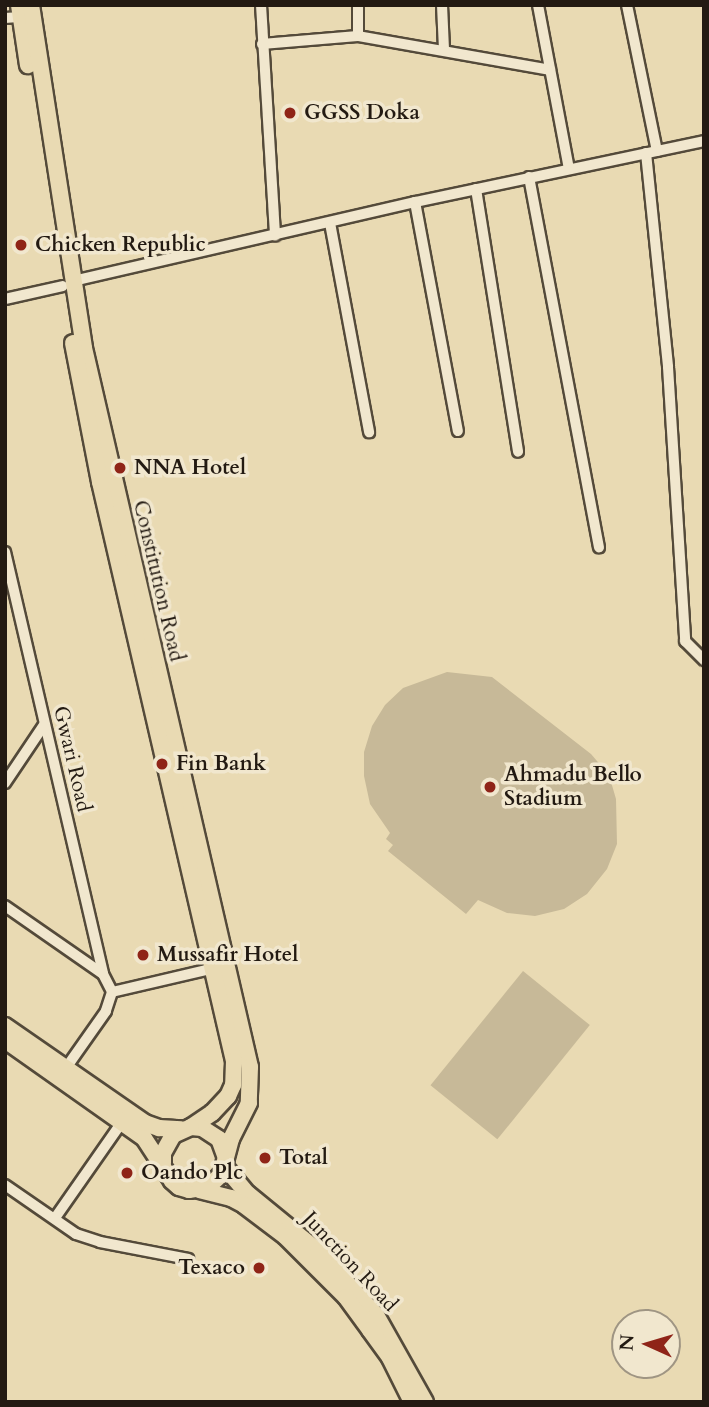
<!DOCTYPE html>
<style>
body{margin:0}
#map{position:relative;width:709px;height:1407px;overflow:hidden;background:#e9dab3;font-family:Cardo,serif}
div>[style]{position:absolute}
.green>*{inset:0;background:#c7b998;transform-origin:0 0}
.roads{filter:drop-shadow(2px 0 #544a3a) drop-shadow(-2px 0 #544a3a) drop-shadow(0 2px #544a3a) drop-shadow(0 -2px #544a3a)}
.minor>*{height:10px;margin:-5px;padding:0 5px;transform-origin:5px;border-radius:5px;background:#f1e7ce}
.primary>*{height:16px;margin:-8px;padding:0 8px;transform-origin:8px;border-radius:8px;background:#e9dab3}
.dots>*{width:19px;height:19px;translate:-50% -50%;box-sizing:border-box;border:4px solid #f1e7ce;border-radius:50%}
span{translate:-50% -50%;white-space:nowrap;text-align:center;line-height:1.15;-webkit-text-stroke:7px #f1e7ce;paint-order:stroke}
.poi-label{font-size:21px;color:#231a12;font-weight:700}
.left{translate:0 -50%;text-align:left}
.right{translate:-100% -50%;text-align:right}
.street-label{font-size:21px;color:#231a12}
.frame{position:absolute;inset:0;border:7px solid #231a12;pointer-events:none}
.north{position:absolute;left:611px;top:1309px;width:70px;height:70px;box-sizing:border-box;background:#f1e7ce;border:2px solid #9f9583;border-radius:50%;rotate:274deg;font-size:19px;font-weight:700;line-height:28px;text-align:center;color:#231a12}
.north::after{content:'';display:block;margin:auto;width:24px;height:32px;background:#8f2418;clip-path:polygon(50% 0,100% 100%,50% 72%,0 100%)}
</style>
<div id="map">
<div class="green">
<i style="clip-path:polygon(447px 672px,492px 677px,591px 754px,609px 775px,616px 799px,617px 844px,607px 869px,587px 894px,564px 909px,535px 916px,507px 913px,478px 900px,466px 914px,388px 851px,393px 845px,386px 839px,390px 833px,370px 804px,364px 776px,364px 752px,372px 726px,385px 705px,403px 688px)"></i>
<i style="left:523px;top:971px;width:86px;height:147px;rotate:39deg"></i>
</div>
<div class="roads">
<div class="minor">
<i style="left:261px;top:5px;width:231px;rotate:86.5deg"></i>
<i style="left:442px;top:5px;width:44px;rotate:87.4deg"></i>
<i style="left:538px;top:5px;width:167px;rotate:79.3deg"></i>
<i style="left:627px;top:5px;width:149px;rotate:78.4deg"></i>
<i style="left:5px;top:18px;width:16px;rotate:-4deg"></i>
<i style="left:358px;top:36px;width:31px;rotate:-90deg"></i>
<i style="left:262px;top:44px;width:96px;rotate:-4.8deg"></i>
<i style="left:358px;top:36px;width:195px;rotate:10deg"></i>
<i style="left:646px;top:153px;width:215px;rotate:84.1deg"></i>
<i style="left:668px;top:367px;width:275px;rotate:86.4deg"></i>
<i style="left:685px;top:641px;width:27px;rotate:45deg"></i>
<i style="left:529px;top:177px;width:377px;rotate:79.3deg"></i>
<i style="left:476px;top:189px;width:266px;rotate:80.9deg"></i>
<i style="left:415px;top:202px;width:233px;rotate:79.4deg"></i>
<i style="left:330px;top:223px;width:213px;rotate:79.4deg"></i>
<i style="left:73px;top:281px;width:351px;rotate:-13deg"></i>
<i style="left:415px;top:202px;width:295px;rotate:-11.9deg"></i>
<i style="left:5px;top:299px;width:59px;rotate:-12.6deg"></i>
<i style="left:5px;top:552px;width:433px;rotate:76.9deg"></i>
<i style="left:103px;top:974px;width:20px;rotate:63deg"></i>
<i style="left:112px;top:992px;width:20px;rotate:108deg"></i>
<i style="left:106px;top:1011px;width:70px;rotate:125.1deg"></i>
<i style="left:5px;top:783px;width:70px;rotate:-56.1deg"></i>
<i style="left:5px;top:906px;width:119px;rotate:34.8deg"></i>
<i style="left:112px;top:992px;width:105px;rotate:-13.2deg"></i>
<i style="left:5px;top:1185px;width:86px;rotate:34.6deg"></i>
<i style="left:76px;top:1234px;width:25px;rotate:18deg"></i>
<i style="left:100px;top:1242px;width:90px;rotate:10.9deg"></i>
<i style="left:55px;top:1218px;width:117px;rotate:-55.1deg"></i>
</div>
<div class="primary">
<i style="left:19px;top:5px;width:61px;rotate:81.5deg"></i>
<i style="left:31px;top:5px;width:347px;rotate:81.2deg"></i>
<i style="left:84px;top:348px;width:738px;rotate:77deg"></i>
<i style="left:250px;top:1067px;width:36px;rotate:92deg"></i>
<i style="left:249px;top:1103px;width:40px;rotate:116.6deg"></i>
<i style="left:231px;top:1139px;width:20px;rotate:105deg"></i>
<i style="left:73px;top:343px;width:142px;rotate:79deg"></i>
<i style="left:100px;top:482px;width:594px;rotate:76.97deg"></i>
<i style="left:234px;top:1061px;width:24px;rotate:92deg"></i>
<i style="left:233px;top:1085px;width:12px;rotate:114deg"></i>
<i style="left:228px;top:1096px;width:23px;rotate:133deg"></i>
<i style="left:212px;top:1113px;width:25px;rotate:146deg"></i>
<i style="left:5px;top:1026px;width:170px;rotate:34.7deg"></i>
<i style="left:145px;top:1123px;width:15px;rotate:20deg"></i>
<i style="left:159px;top:1128px;width:22px;rotate:3deg"></i>
<i style="left:5px;top:1040px;width:170px;rotate:35.2deg"></i>
<i style="left:144px;top:1138px;width:51px;rotate:56.9deg"></i>
<i style="left:172px;top:1181px;width:9px;rotate:41deg"></i>
<i style="left:179px;top:1187px;width:10px;rotate:17deg"></i>
<i style="left:189px;top:1190px;width:19px;rotate:-9deg"></i>
<i style="left:208px;top:1187px;width:18px;rotate:-43deg"></i>
<i style="left:221px;top:1175px;width:18px;rotate:-74deg"></i>
<i style="left:226px;top:1158px;width:20px;rotate:-110deg"></i>
<i style="left:219px;top:1139px;width:20px;rotate:-147deg"></i>
<i style="left:202px;top:1128px;width:11px;rotate:-175deg"></i>
<i style="left:191px;top:1127px;width:20px;rotate:156deg"></i>
<i style="left:173px;top:1135px;width:21px;rotate:119deg"></i>
<i style="left:163px;top:1153px;width:10px;rotate:90deg"></i>
<i style="left:225px;top:1167px;width:35px;rotate:50deg"></i>
<i style="left:248px;top:1194px;width:90px;rotate:39.2deg"></i>
<i style="left:318px;top:1251px;width:86px;rotate:47.8deg"></i>
<i style="left:376px;top:1315px;width:100px;rotate:60.6deg"></i>
<i style="left:199px;top:1190px;width:33px;rotate:14deg"></i>
<i style="left:231px;top:1198px;width:15px;rotate:28deg"></i>
<i style="left:244px;top:1205px;width:51px;rotate:37.1deg"></i>
<i style="left:285px;top:1236px;width:86px;rotate:45deg"></i>
<i style="left:346px;top:1297px;width:41px;rotate:54deg"></i>
<i style="left:370px;top:1330px;width:34px;rotate:54deg"></i>
<i style="left:390px;top:1358px;width:49px;rotate:63.4deg"></i>
</div>
</div>
<div class="dots">
<i style="left:290px;top:113px;background:#8f2418"></i>
<i style="left:21px;top:245px;background:#8f2418"></i>
<i style="left:120px;top:468px;background:#8f2418"></i>
<i style="left:162px;top:764px;background:#8f2418"></i>
<i style="left:490px;top:787px;background:#8f2418"></i>
<i style="left:143px;top:955px;background:#8f2418"></i>
<i style="left:265px;top:1158px;background:#8f2418"></i>
<i style="left:127px;top:1173px;background:#8f2418"></i>
<i style="left:259px;top:1268px;background:#8f2418"></i>
</div>
<div class="poi-label">
<span class="left" style="left:304px;top:113px">GGSS Doka</span>
<span class="left" style="left:35px;top:245px">Chicken Republic</span>
<span class="left" style="left:134px;top:468px">NNA Hotel</span>
<span class="left" style="left:176px;top:764px">Fin Bank</span>
<span class="left" style="left:504px;top:787px">Ahmadu Bello<br>Stadium</span>
<span class="left" style="left:157px;top:955px">Mussafir Hotel</span>
<span class="left" style="left:279px;top:1158px">Total</span>
<span class="left" style="left:141px;top:1173px">Oando Plc</span>
<span class="right" style="left:245px;top:1268px">Texaco</span>
</div>
<div class="street-label">
<span style="left:158px;top:581px;rotate:77deg">Constitution Road</span>
<span style="left:72px;top:759px;rotate:77deg">Gwari Road</span>
<span style="left:350px;top:1262px;rotate:47deg">Junction Road</span>
</div>
<div class="frame"></div>
<div class="north">N</div>
</div>
